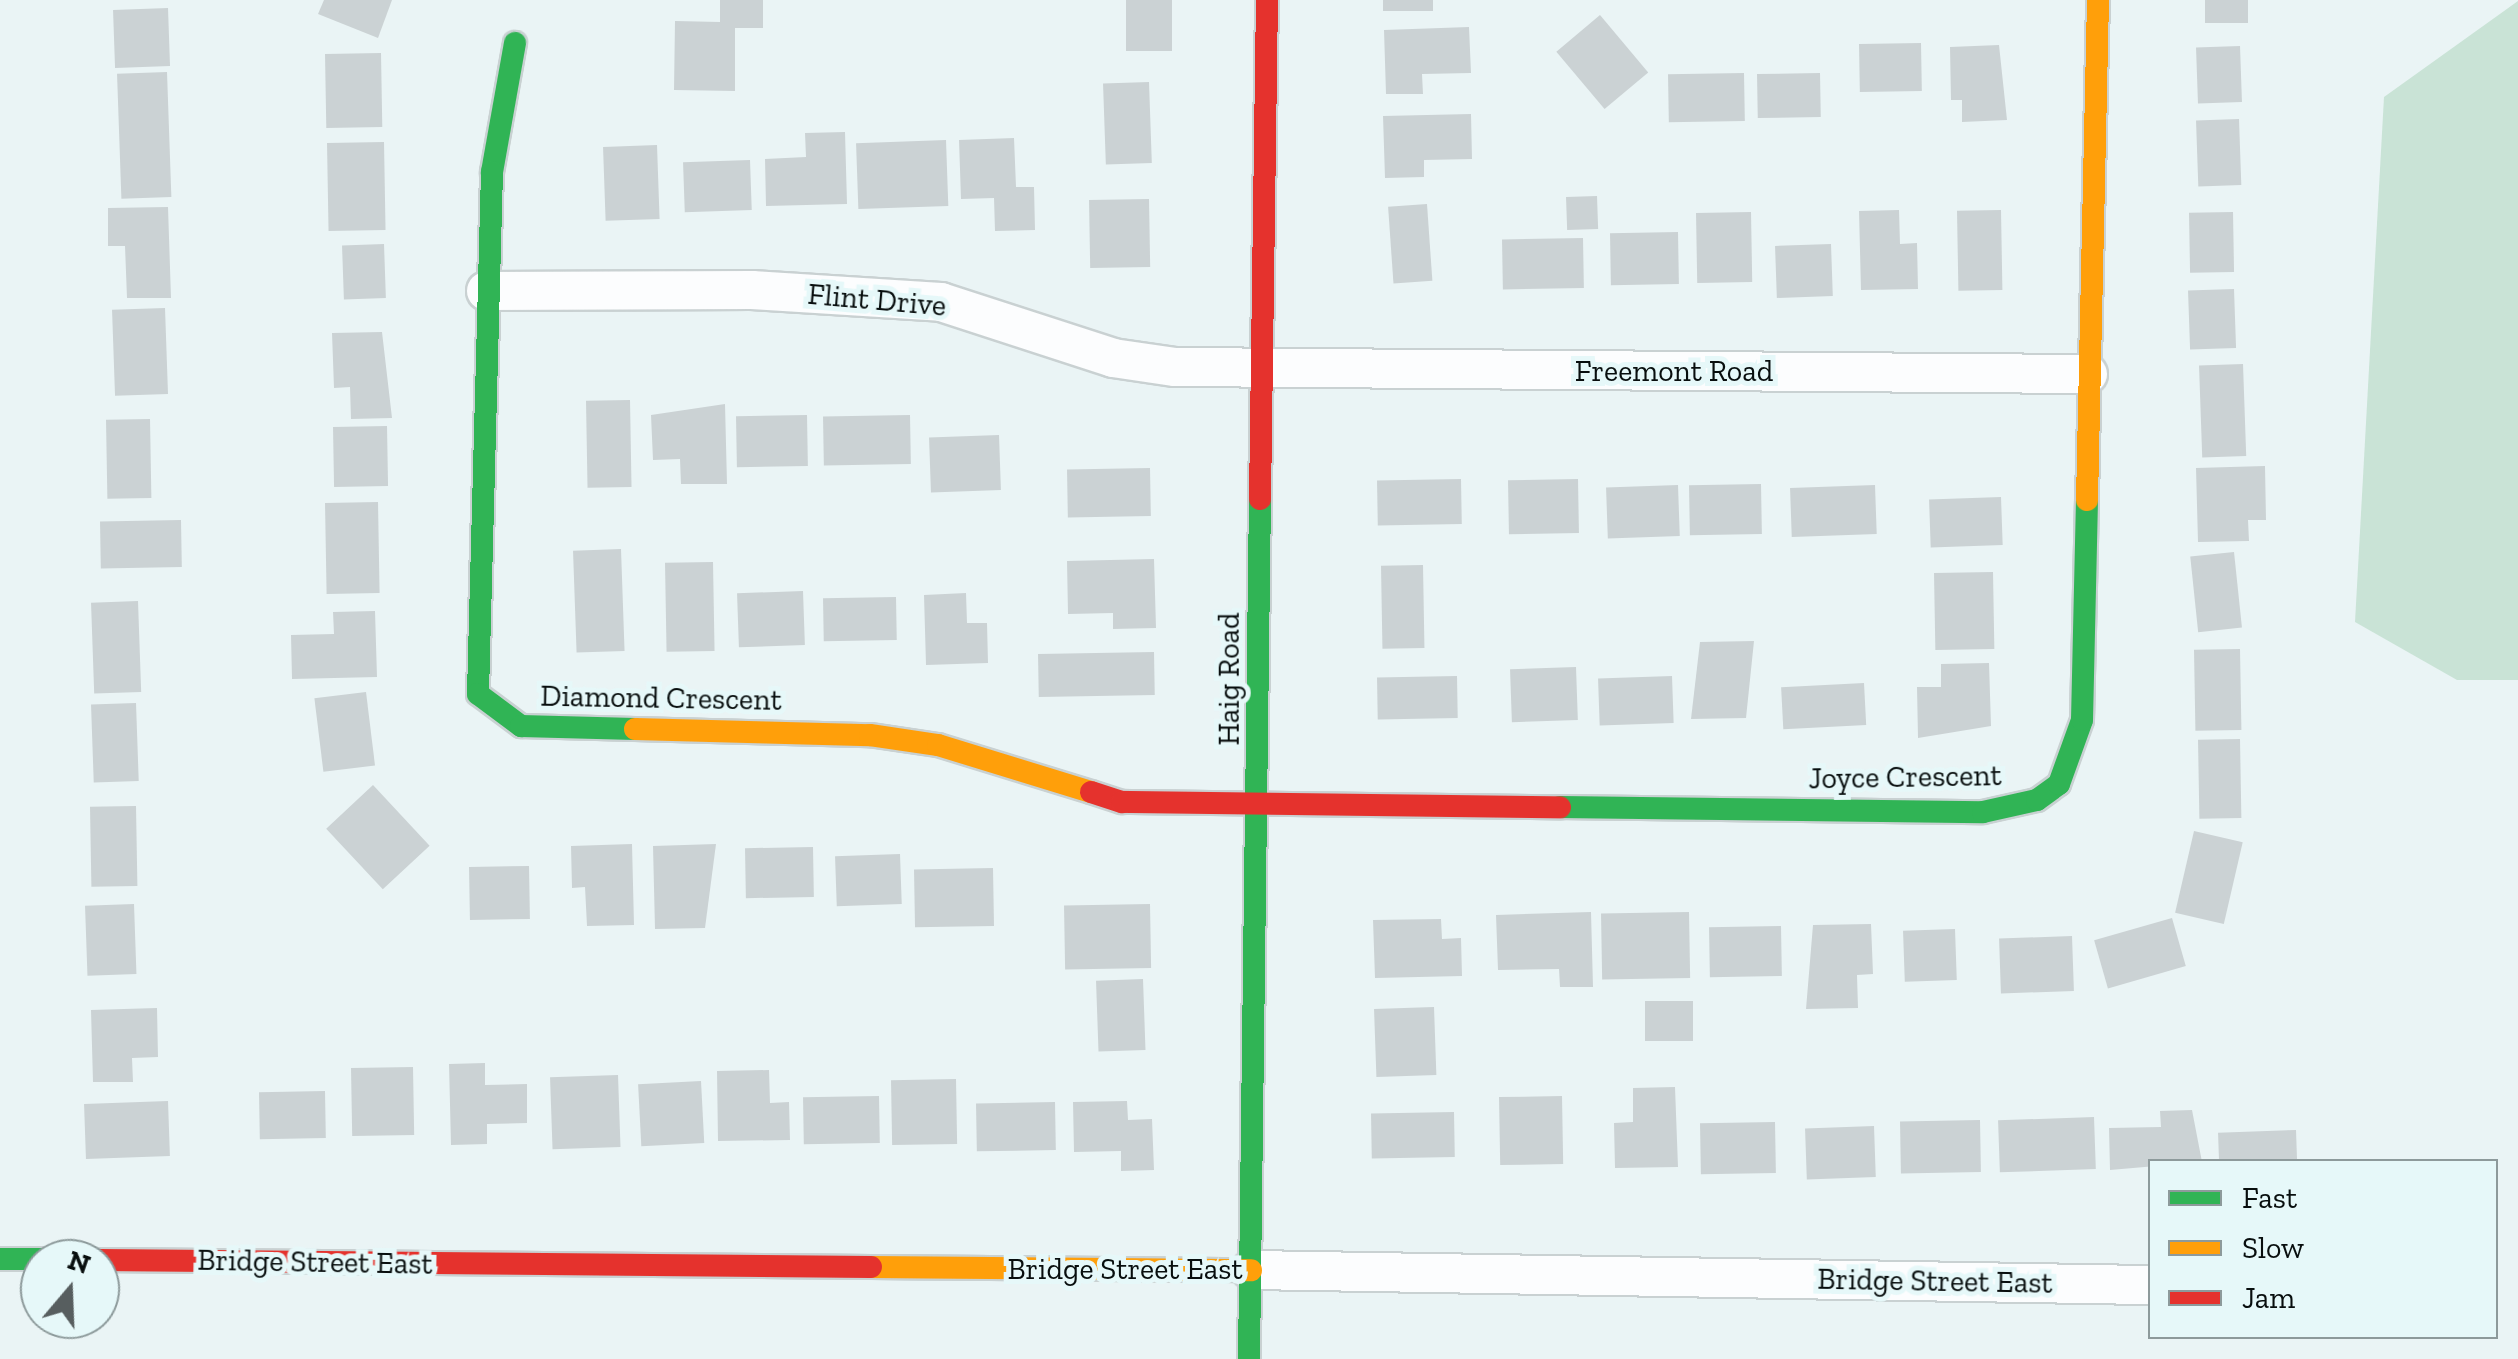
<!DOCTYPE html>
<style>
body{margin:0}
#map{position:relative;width:2518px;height:1359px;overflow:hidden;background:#eaf4f5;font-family:"Zilla Slab",serif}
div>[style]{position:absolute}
.green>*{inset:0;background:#c9e3d6}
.building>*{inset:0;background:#cbd2d4;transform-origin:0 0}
.roads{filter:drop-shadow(2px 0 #c9d1d2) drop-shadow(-2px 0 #c9d1d2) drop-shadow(0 2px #c9d1d2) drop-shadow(0 -2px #c9d1d2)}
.street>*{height:38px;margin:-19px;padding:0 19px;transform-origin:19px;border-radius:19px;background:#fcfdfe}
.fast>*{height:22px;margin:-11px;padding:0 11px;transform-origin:11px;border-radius:11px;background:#30b455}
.slow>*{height:22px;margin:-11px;padding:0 11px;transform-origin:11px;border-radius:11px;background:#ff9f0a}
.jam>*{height:22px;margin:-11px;padding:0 11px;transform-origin:11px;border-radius:11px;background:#e5322d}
span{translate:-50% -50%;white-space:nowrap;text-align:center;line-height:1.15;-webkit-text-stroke:10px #e6f8f9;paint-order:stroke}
.street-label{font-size:30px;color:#080e0e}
.legend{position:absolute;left:2148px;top:1159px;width:350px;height:180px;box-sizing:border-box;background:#e6f8f9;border:2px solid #8d9a9b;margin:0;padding:12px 18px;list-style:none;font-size:30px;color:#080e0e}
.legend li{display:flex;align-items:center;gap:20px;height:50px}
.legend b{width:50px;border:2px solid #8d9a9b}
.north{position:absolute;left:20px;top:1239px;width:100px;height:100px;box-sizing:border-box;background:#e6f8f9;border:2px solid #8d9a9b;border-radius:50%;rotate:19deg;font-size:28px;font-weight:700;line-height:40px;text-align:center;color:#080e0e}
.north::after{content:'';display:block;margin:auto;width:35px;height:45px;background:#575e5f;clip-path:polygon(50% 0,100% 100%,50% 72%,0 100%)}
</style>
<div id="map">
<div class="green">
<i style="clip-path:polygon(2518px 1px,2518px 680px,2457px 680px,2355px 622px,2384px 97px)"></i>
</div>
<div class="building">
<i style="clip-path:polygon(324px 0,392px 0,378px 38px,318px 14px)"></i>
<i style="clip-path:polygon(720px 0,763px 0,763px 28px,735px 28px,735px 91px,674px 90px,675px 21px,720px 22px)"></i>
<i style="left:1126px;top:0;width:46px;height:51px"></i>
<i style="left:1383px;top:0;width:50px;height:11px"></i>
<i style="left:2205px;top:0;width:43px;height:23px"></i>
<i style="left:168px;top:8px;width:58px;height:55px;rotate:88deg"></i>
<i style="left:1600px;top:15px;width:75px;height:57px;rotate:50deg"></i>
<i style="clip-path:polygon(1469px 27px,1471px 73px,1422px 74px,1423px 94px,1386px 94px,1384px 30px)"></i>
<i style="left:1921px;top:43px;width:48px;height:62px;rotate:89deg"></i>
<i style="clip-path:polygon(1999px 45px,2007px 120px,1962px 122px,1962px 100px,1951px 100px,1950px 47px)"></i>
<i style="left:2240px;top:46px;width:56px;height:44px;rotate:88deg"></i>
<i style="left:381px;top:53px;width:74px;height:56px;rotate:89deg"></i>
<i style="left:167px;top:72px;width:125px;height:50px;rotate:88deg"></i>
<i style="left:1744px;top:73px;width:48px;height:76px;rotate:89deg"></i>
<i style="left:1820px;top:73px;width:44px;height:63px;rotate:89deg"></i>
<i style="left:1149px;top:82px;width:81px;height:46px;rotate:88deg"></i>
<i style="clip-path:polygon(1471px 114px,1472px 159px,1424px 160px,1424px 177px,1385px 178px,1383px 116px)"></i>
<i style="left:2239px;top:119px;width:66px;height:43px;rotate:88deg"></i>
<i style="clip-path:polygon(845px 132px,847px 204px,766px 206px,765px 159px,806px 157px,805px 133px)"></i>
<i style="clip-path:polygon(1014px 138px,1016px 187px,1034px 187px,1035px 230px,995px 231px,994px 198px,961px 199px,959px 140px)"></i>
<i style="left:946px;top:140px;width:66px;height:90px;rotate:88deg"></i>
<i style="left:384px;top:142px;width:88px;height:57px;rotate:89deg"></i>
<i style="left:657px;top:145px;width:74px;height:54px;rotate:88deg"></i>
<i style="left:750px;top:160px;width:50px;height:67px;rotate:88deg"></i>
<i style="left:1597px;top:196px;width:33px;height:31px;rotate:88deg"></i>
<i style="left:1149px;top:199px;width:68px;height:60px;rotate:89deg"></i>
<i style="left:1427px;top:204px;width:77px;height:39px;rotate:86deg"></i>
<i style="clip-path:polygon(168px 207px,171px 298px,127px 298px,125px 246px,108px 246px,108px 208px)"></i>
<i style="clip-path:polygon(1899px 210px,1900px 244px,1917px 243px,1918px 289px,1861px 290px,1859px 211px)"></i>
<i style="left:2001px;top:210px;width:80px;height:44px;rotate:89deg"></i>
<i style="left:1751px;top:212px;width:70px;height:55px;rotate:89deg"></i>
<i style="left:2233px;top:212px;width:60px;height:44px;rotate:89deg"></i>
<i style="left:1678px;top:232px;width:52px;height:68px;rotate:89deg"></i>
<i style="left:1583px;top:238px;width:50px;height:81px;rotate:89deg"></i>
<i style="left:384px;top:244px;width:54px;height:42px;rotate:88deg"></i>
<i style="left:1831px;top:244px;width:52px;height:56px;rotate:88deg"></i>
<i style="left:2234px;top:289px;width:59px;height:46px;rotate:88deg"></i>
<i style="left:165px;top:308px;width:86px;height:53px;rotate:88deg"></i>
<i style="clip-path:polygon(382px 332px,392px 418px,351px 419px,350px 387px,334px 388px,332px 333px)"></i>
<i style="left:2243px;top:364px;width:92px;height:44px;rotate:88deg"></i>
<i style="left:630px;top:400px;width:87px;height:44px;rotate:89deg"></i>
<i style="clip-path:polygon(725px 404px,727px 484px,681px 484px,680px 459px,653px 460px,651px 415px)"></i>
<i style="left:807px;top:415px;width:51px;height:71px;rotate:89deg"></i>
<i style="left:910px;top:415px;width:49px;height:87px;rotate:89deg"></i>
<i style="left:150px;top:419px;width:79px;height:44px;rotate:89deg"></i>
<i style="left:387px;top:426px;width:60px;height:54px;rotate:89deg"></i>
<i style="left:999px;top:435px;width:55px;height:70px;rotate:88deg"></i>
<i style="clip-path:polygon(2265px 466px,2266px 520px,2248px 520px,2249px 541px,2198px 542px,2196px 468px)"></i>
<i style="left:1150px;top:468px;width:48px;height:83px;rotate:89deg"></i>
<i style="left:1461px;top:479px;width:45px;height:84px;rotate:89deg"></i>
<i style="left:1578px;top:479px;width:54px;height:70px;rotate:89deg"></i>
<i style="left:1761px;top:484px;width:50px;height:72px;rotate:89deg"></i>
<i style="left:1678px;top:485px;width:51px;height:72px;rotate:88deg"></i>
<i style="left:1875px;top:485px;width:49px;height:85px;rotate:88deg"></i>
<i style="left:2001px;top:497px;width:48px;height:72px;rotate:88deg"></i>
<i style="left:378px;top:502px;width:91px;height:53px;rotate:89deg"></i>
<i style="left:181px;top:520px;width:47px;height:81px;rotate:89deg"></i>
<i style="left:621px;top:549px;width:102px;height:48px;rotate:88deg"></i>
<i style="left:2234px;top:552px;width:76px;height:44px;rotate:84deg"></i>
<i style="clip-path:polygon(1154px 559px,1156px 628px,1113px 629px,1113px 613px,1068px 614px,1067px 561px)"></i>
<i style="left:713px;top:562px;width:89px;height:48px;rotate:89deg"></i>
<i style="left:1423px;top:565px;width:83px;height:42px;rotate:89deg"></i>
<i style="left:1993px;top:572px;width:77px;height:59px;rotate:89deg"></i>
<i style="left:803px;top:591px;width:54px;height:66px;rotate:88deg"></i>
<i style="clip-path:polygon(966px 593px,967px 623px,987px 623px,988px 663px,926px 665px,924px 595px)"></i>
<i style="left:896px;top:597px;width:43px;height:73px;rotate:89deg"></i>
<i style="left:138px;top:601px;width:91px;height:47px;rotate:88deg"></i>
<i style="clip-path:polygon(375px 611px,377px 677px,292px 679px,291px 635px,334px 634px,333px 612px)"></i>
<i style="clip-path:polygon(1754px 641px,1746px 718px,1691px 719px,1700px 642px)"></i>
<i style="left:2240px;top:649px;width:81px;height:46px;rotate:89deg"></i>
<i style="left:1154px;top:652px;width:43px;height:116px;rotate:89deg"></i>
<i style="clip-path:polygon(1989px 663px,1991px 726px,1918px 738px,1917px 687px,1941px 687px,1941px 664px)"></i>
<i style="left:1576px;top:667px;width:53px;height:66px;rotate:88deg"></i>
<i style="left:1457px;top:676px;width:42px;height:80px;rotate:89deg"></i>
<i style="left:1672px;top:676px;width:47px;height:74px;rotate:88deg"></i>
<i style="left:1864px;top:683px;width:42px;height:83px;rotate:87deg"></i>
<i style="left:366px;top:692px;width:74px;height:52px;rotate:83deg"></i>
<i style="left:136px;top:703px;width:78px;height:45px;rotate:88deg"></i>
<i style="left:2240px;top:739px;width:79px;height:42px;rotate:89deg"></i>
<i style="left:373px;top:785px;width:83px;height:64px;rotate:47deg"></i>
<i style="left:136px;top:806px;width:80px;height:46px;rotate:89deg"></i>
<i style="left:2194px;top:831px;width:50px;height:84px;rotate:13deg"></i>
<i style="clip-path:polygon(632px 844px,634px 925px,587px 926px,585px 887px,572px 888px,571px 846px)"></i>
<i style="clip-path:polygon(716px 844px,705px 928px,655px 929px,653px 846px)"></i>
<i style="left:813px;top:847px;width:50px;height:68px;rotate:89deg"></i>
<i style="left:900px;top:854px;width:50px;height:65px;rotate:88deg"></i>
<i style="left:529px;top:866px;width:53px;height:60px;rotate:89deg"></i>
<i style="left:993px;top:868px;width:58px;height:79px;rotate:89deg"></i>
<i style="left:134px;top:904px;width:70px;height:49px;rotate:88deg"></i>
<i style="left:1150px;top:904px;width:64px;height:86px;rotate:89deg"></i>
<i style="clip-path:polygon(1591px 912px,1593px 987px,1560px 987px,1559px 969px,1498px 970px,1496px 915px)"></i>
<i style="left:1689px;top:912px;width:66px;height:88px;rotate:89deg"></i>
<i style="left:2172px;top:918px;width:50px;height:81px;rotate:74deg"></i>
<i style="clip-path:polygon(1441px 919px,1442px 939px,1461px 938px,1462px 976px,1375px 978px,1373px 920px)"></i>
<i style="clip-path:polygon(1871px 924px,1873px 974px,1857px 975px,1858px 1008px,1806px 1009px,1813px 925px)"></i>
<i style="left:1781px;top:926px;width:50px;height:72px;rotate:89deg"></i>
<i style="left:1955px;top:929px;width:51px;height:52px;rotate:88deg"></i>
<i style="left:2072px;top:936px;width:55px;height:73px;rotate:88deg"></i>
<i style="left:1143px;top:979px;width:71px;height:47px;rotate:88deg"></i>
<i style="left:1645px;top:1001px;width:48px;height:40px"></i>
<i style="left:1434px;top:1007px;width:68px;height:60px;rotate:88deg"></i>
<i style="clip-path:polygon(157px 1008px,158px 1057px,132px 1058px,133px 1082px,93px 1082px,91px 1010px)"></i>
<i style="clip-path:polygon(485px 1063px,485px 1085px,527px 1084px,527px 1123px,487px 1124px,487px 1144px,451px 1145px,449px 1064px)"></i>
<i style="left:413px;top:1067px;width:68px;height:62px;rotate:89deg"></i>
<i style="clip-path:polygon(769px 1070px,770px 1103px,789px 1102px,790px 1140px,718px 1141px,717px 1071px)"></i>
<i style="left:618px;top:1075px;width:72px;height:68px;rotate:88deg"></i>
<i style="left:956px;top:1079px;width:65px;height:65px;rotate:89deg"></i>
<i style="left:701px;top:1081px;width:62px;height:63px;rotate:87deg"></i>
<i style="clip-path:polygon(1675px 1087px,1678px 1167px,1615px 1168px,1614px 1123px,1633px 1122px,1633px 1088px)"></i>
<i style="left:325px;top:1091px;width:47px;height:66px;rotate:89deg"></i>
<i style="left:879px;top:1096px;width:47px;height:76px;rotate:89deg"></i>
<i style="left:1562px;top:1096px;width:68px;height:63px;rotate:89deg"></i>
<i style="left:168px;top:1101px;width:55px;height:84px;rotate:88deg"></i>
<i style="clip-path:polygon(1127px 1101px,1128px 1120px,1152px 1119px,1154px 1170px,1121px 1171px,1121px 1151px,1074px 1152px,1073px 1102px)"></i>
<i style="left:1055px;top:1102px;width:48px;height:79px;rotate:89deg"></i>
<i style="clip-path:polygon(2192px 1110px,2202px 1162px,2110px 1170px,2109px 1128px,2161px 1127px,2160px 1111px)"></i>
<i style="left:1454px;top:1112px;width:45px;height:83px;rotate:89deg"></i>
<i style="left:2094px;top:1117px;width:52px;height:96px;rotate:88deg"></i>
<i style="left:1980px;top:1120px;width:52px;height:80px;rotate:89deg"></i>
<i style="left:1775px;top:1122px;width:51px;height:75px;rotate:89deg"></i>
<i style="left:1874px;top:1126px;width:51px;height:69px;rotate:88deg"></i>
<i style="left:2296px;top:1130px;width:32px;height:78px;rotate:88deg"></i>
</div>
<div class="roads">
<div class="street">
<i style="left:486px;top:291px;width:266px;rotate:-0.2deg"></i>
<i style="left:752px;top:290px;width:189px;rotate:3.6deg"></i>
<i style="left:941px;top:302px;width:181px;rotate:18deg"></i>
<i style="left:1113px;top:358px;width:63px;rotate:8.3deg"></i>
<i style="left:1175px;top:367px;width:913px;rotate:0.44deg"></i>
<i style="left:1251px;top:1270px;width:899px;rotate:0.96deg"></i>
</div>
<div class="fast">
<i style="left:515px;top:43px;width:131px;rotate:100.1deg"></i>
<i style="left:492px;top:172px;width:522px;rotate:91.54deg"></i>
<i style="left:478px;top:694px;width:54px;rotate:36.7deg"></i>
<i style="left:521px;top:726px;width:114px;rotate:1.5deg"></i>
<i style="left:1560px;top:807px;width:423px;rotate:0.7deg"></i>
<i style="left:1983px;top:812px;width:55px;rotate:-12.5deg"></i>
<i style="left:2037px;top:800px;width:27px;rotate:-36deg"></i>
<i style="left:2059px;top:784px;width:68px;rotate:-70.2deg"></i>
<i style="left:2082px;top:720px;width:220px;rotate:-88.7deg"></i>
<i style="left:0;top:1259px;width:40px"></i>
<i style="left:1249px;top:1359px;width:860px;rotate:-89.27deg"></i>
</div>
<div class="slow">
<i style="left:2087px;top:500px;width:500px;rotate:-88.74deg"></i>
<i style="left:635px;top:729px;width:235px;rotate:1.5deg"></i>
<i style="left:870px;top:735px;width:69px;rotate:8.4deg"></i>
<i style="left:938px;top:745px;width:160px;rotate:17.1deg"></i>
<i style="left:871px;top:1267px;width:380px;rotate:0.5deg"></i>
</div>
<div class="jam">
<i style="left:1260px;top:499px;width:499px;rotate:-89.2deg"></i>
<i style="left:1091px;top:792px;width:33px;rotate:18deg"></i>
<i style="left:1122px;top:802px;width:438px;rotate:0.7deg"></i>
<i style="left:100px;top:1260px;width:771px;rotate:0.52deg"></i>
</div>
</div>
<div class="street-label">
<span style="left:877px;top:300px;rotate:5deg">Flint Drive</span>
<span style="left:1674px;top:371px">Freemont Road</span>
<span style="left:1229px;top:679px;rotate:-90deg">Haig Road</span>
<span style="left:661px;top:698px;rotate:1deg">Diamond Crescent</span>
<span style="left:1905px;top:777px;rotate:-1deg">Joyce Crescent</span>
<span style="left:315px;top:1262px;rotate:1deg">Bridge Street East</span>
<span style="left:1125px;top:1269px">Bridge Street East</span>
<span style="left:1935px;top:1281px;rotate:1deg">Bridge Street East</span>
</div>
<ul class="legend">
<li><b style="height:12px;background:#30b455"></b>Fast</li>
<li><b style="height:12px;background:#ff9f0a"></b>Slow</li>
<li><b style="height:12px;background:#e5322d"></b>Jam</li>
</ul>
<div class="north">N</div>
</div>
